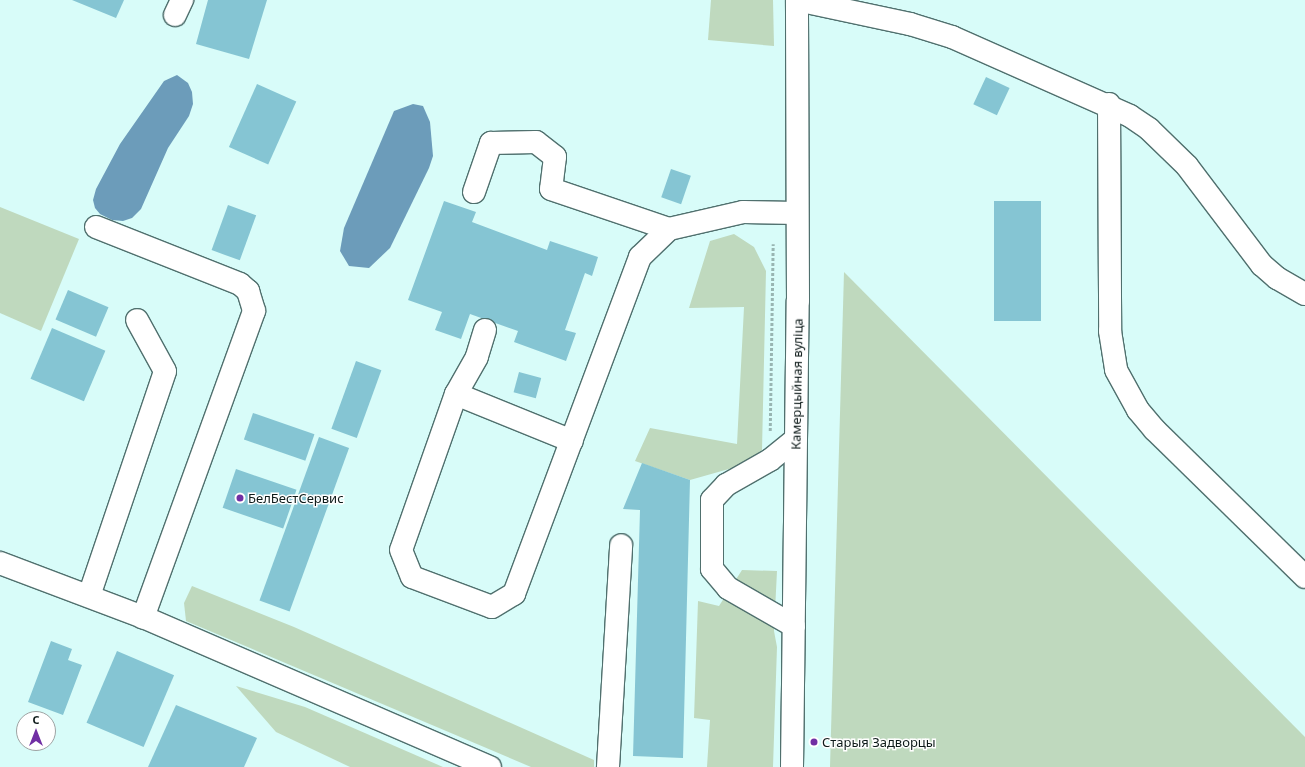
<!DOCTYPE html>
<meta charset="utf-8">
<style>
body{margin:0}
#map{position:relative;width:1305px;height:767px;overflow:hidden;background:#d8fcf9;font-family:"Noto Sans",sans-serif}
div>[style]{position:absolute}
.green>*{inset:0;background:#bfd9be}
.water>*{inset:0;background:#6c9cba}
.building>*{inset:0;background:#85c5d3;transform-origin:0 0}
.path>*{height:2.5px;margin-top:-1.25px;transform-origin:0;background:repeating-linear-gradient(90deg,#98b5b2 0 3px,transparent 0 5px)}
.roads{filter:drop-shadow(1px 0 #50706e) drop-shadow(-1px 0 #50706e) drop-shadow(0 1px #50706e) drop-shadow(0 -1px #50706e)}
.minor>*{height:22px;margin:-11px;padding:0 11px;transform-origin:11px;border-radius:11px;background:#fff}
.major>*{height:22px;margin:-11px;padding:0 11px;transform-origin:11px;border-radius:11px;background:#fff}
.dots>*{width:11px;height:11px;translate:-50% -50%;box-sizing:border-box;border:2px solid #fff;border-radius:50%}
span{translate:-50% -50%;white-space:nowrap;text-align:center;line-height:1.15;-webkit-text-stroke:3px #fff;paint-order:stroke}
.street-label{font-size:13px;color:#0d1a19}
.poi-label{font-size:13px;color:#0d1a19}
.left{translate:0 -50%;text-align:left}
.north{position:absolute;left:16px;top:711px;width:40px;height:40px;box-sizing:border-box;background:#fff;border:1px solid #9ea3a3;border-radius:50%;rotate:0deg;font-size:11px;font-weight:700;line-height:16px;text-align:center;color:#0d1a19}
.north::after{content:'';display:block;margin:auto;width:14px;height:18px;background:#712fa4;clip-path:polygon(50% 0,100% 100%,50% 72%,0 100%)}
</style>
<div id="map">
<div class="green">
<i style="clip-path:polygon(711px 0,773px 0,774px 46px,708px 40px)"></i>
<i style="clip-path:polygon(0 207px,79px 239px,41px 331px,0 313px)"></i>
<i style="clip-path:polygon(734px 234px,754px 247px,766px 271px,762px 450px,743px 465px,690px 480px,635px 461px,650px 428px,737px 444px,744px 307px,689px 308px,710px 241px)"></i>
<i style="clip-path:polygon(844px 272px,1305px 737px,1305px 767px,830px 767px)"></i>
<i style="clip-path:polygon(742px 570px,777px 571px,774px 631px,777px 647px,773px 767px,707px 767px,710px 720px,694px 718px,698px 601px,719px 606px)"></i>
<i style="clip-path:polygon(192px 586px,294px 627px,594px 760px,594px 767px,531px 767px,186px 621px,184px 603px)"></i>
<i style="clip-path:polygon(236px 686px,305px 707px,443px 767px,350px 767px,276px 732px)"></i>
</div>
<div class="water">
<i style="clip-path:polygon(177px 75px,188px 83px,192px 92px,193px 104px,189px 116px,168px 148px,141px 209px,132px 218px,123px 221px,112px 220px,100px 214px,95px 208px,93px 200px,96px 189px,120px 144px,164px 81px)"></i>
<i style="clip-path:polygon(413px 104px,423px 106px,430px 122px,433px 156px,429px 168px,390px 248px,369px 268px,349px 266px,340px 251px,344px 228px,394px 111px)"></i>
</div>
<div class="building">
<i style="clip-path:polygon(72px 0,124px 0,116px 18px)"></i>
<i style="clip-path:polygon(208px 0,267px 0,249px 59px,196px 44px)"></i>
<i style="left:986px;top:77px;width:26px;height:30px;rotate:25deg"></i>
<i style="left:257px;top:84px;width:43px;height:69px;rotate:24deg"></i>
<i style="left:671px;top:169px;width:21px;height:30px;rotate:19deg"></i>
<i style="clip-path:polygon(444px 201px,476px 212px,472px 222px,547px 250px,550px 241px,598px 257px,592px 276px,585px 273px,565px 330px,576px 333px,566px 361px,514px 342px,518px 331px,470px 314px,461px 339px,435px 330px,442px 312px,408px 300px)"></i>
<i style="left:994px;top:201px;width:47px;height:120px"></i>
<i style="left:228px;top:205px;width:30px;height:48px;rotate:20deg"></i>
<i style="left:68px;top:290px;width:44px;height:32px;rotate:23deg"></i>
<i style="left:52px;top:328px;width:58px;height:55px;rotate:23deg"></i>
<i style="left:356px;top:361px;width:27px;height:72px;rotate:20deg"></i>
<i style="left:519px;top:372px;width:23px;height:21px;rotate:15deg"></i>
<i style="left:253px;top:413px;width:65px;height:28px;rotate:19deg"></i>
<i style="left:319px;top:437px;width:32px;height:174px;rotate:20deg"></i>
<i style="clip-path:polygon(642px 463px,690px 480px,683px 758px,633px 756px,640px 510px,623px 509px)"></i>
<i style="left:236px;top:469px;width:64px;height:41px;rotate:19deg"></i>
<i style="clip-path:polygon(51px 641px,72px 649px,68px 660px,82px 665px,63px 715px,28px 702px)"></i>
<i style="left:117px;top:651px;width:62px;height:78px;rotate:23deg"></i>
<i style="clip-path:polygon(176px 705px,257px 738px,244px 767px,148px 767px)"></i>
</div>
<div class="path">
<i style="left:770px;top:431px;width:187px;rotate:-89.1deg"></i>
</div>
<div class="roads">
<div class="minor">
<i style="left:797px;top:0;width:116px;rotate:12deg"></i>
<i style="left:910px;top:24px;width:44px;rotate:17.2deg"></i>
<i style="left:952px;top:37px;width:195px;rotate:23.9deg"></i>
<i style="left:1130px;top:116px;width:23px;rotate:34deg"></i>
<i style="left:1149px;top:129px;width:53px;rotate:44.2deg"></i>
<i style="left:1187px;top:166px;width:124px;rotate:52.9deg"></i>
<i style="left:1262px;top:265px;width:20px;rotate:41deg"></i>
<i style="left:1277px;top:278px;width:32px;rotate:30deg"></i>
<i style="left:175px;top:15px;width:17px;rotate:-65deg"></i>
<i style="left:1109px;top:104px;width:227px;rotate:89.7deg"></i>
<i style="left:1110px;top:331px;width:39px;rotate:81deg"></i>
<i style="left:1116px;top:370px;width:46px;rotate:61.2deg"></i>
<i style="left:1138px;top:410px;width:26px;rotate:50deg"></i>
<i style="left:1155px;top:430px;width:210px;rotate:44.4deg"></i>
<i style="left:474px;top:192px;width:52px;rotate:-70.9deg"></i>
<i style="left:491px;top:143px;width:45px;rotate:-1.3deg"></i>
<i style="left:536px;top:142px;width:24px;rotate:38deg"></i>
<i style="left:555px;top:157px;width:32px;rotate:97deg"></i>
<i style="left:551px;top:189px;width:125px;rotate:18.7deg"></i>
<i style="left:96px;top:227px;width:155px;rotate:21.6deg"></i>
<i style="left:240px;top:284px;width:11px;rotate:41deg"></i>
<i style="left:248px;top:291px;width:21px;rotate:73deg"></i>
<i style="left:254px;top:311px;width:326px;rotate:109.9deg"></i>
<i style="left:485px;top:330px;width:28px;rotate:107deg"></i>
<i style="left:477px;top:357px;width:43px;rotate:119.6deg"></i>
<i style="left:456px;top:394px;width:165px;rotate:109.4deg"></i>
<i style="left:401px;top:550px;width:29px;rotate:68deg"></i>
<i style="left:412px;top:577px;width:85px;rotate:20.6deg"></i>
<i style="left:492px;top:607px;width:26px;rotate:-31deg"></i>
<i style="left:514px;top:594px;width:360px;rotate:-69.5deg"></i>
<i style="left:640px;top:257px;width:40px;rotate:-44deg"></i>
<i style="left:669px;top:229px;width:76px;rotate:-12.9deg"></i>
<i style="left:743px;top:212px;width:54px;rotate:1.1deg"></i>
<i style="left:456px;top:394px;width:125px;rotate:22.1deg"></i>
<i style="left:0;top:563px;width:153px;rotate:20.7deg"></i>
<i style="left:143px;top:617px;width:378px;rotate:23.4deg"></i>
<i style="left:89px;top:596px;width:237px;rotate:-71.3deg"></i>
<i style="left:165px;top:371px;width:58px;rotate:-118.8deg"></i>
<i style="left:794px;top:626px;width:76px;rotate:-150.1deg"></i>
<i style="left:728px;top:588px;width:25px;rotate:-130deg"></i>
<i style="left:712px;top:569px;width:69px;rotate:-90deg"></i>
<i style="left:712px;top:500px;width:21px;rotate:-47deg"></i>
<i style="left:726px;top:485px;width:51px;rotate:-29.6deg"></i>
<i style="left:770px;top:460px;width:33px;rotate:-39deg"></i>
<i style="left:608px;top:767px;width:222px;rotate:-86.6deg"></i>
</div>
<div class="major">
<i style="left:792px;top:767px;width:466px;rotate:-89.3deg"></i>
<i style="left:798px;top:301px;width:301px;rotate:-90.2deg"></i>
</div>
</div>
<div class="dots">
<i style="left:240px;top:498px;background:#712fa4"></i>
<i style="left:814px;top:742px;background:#712fa4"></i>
</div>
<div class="street-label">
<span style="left:797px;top:384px;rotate:-89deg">Камерцыйная вуліца</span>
</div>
<div class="poi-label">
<span class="left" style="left:248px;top:498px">БелБестСервис</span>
<span class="left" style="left:822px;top:742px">Старыя Задворцы</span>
</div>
<div class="north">С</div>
</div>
